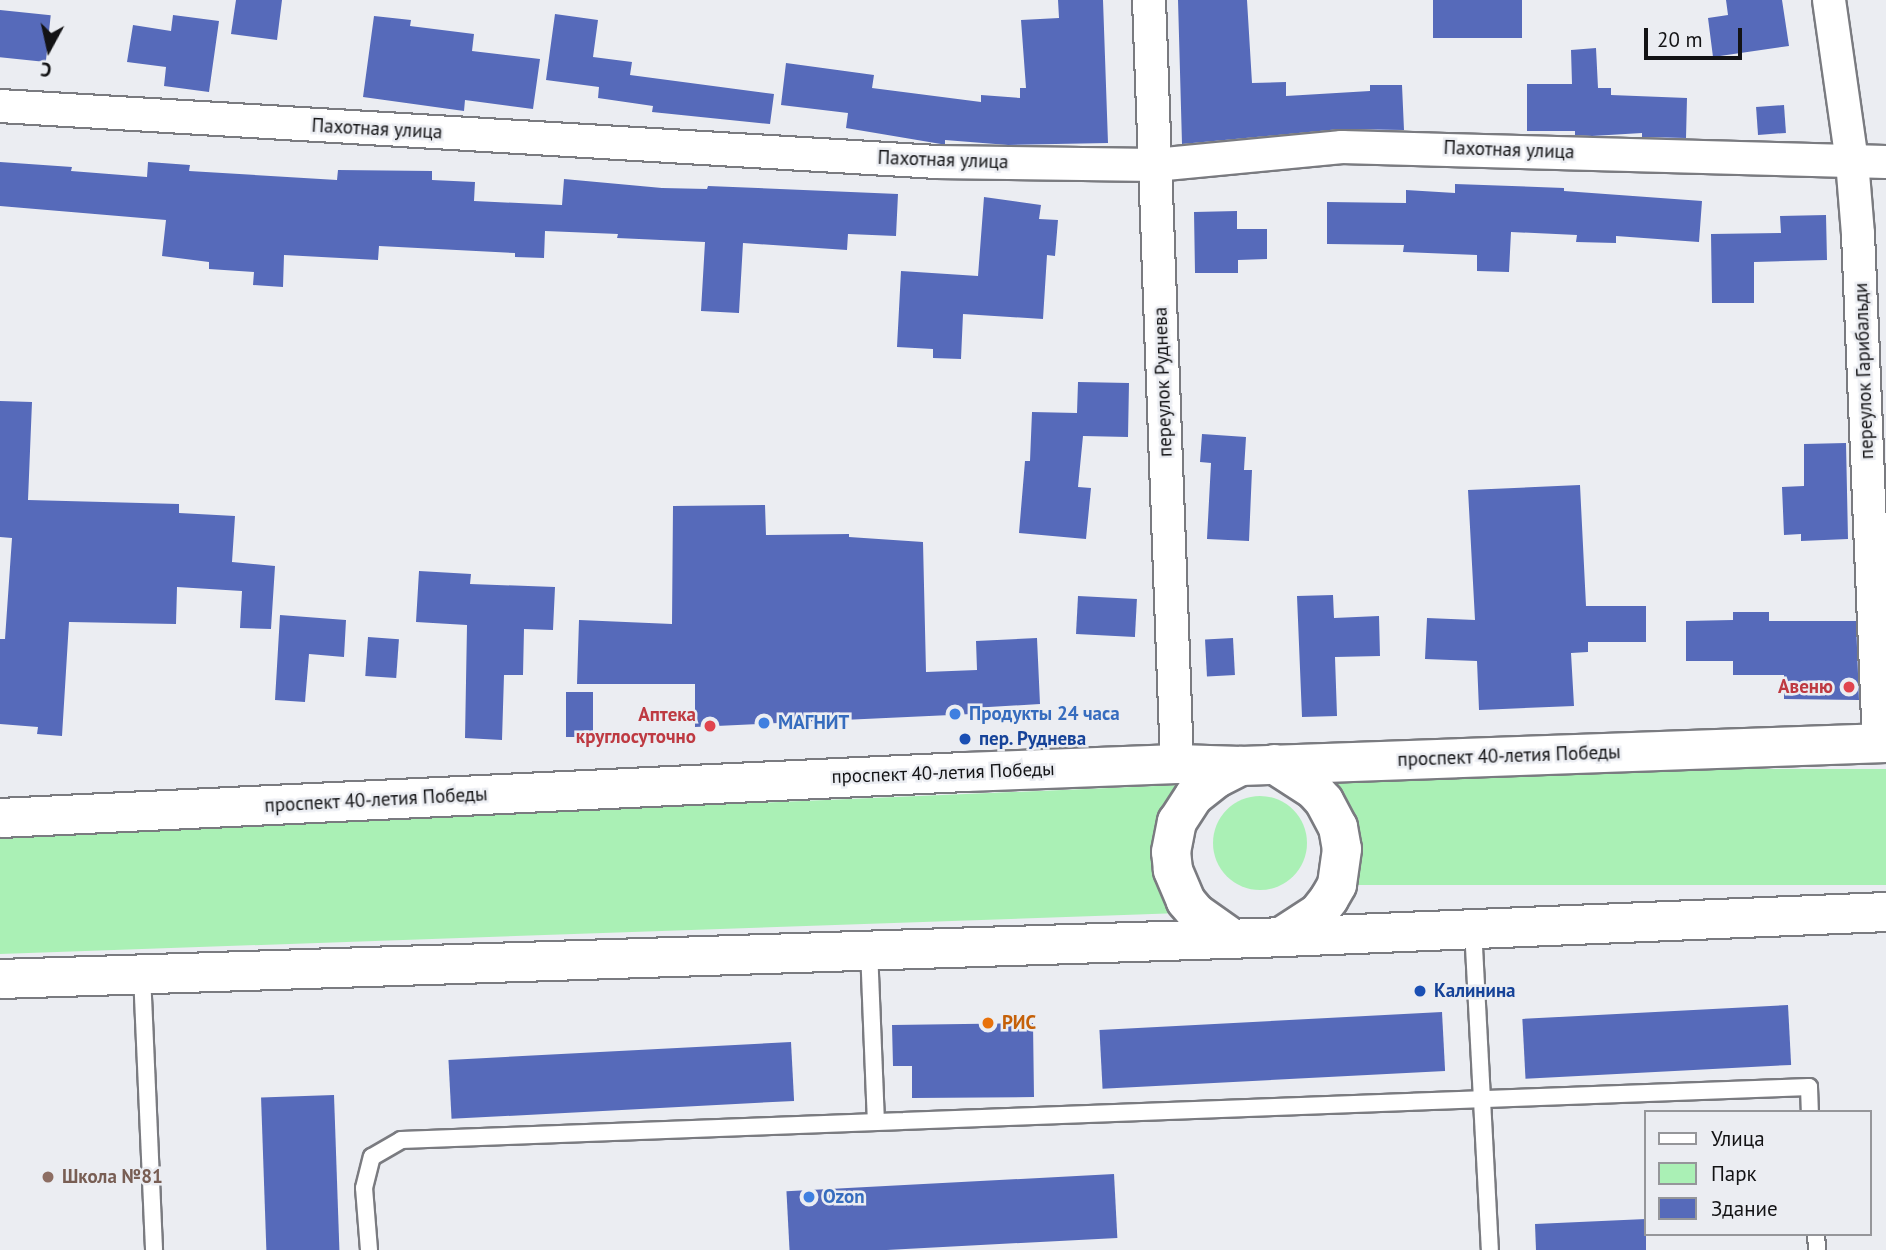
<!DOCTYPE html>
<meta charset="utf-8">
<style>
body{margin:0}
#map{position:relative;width:1886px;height:1250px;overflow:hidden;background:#ebedf2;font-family:"PT Sans",sans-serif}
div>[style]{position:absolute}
.green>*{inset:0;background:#aaf0b5;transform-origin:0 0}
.round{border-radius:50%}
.building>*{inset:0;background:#566aba;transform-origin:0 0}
.roads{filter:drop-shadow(2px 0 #7a7b80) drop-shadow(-2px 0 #7a7b80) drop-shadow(0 2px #7a7b80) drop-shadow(0 -2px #7a7b80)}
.lane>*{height:16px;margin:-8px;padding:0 8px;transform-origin:8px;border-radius:8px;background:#fff}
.street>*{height:32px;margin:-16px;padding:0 16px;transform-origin:16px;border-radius:16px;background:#fff}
.secondary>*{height:38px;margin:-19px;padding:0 19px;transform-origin:19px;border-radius:19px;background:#fff}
.dots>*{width:19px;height:19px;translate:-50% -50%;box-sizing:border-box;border:4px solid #ebedf2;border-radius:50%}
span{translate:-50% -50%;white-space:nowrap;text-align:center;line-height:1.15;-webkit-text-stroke:5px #ebedf2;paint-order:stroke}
.street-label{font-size:19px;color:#131315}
.health-label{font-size:19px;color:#be3a42;font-weight:700}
.right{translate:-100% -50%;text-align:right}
.shop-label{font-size:19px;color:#366cbe;font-weight:700}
.left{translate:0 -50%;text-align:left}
.transit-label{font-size:19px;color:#164399;font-weight:700}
.food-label{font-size:19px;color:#c56008;font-weight:700}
.education-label{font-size:19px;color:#785e54;font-weight:700}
.legend{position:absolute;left:1644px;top:1110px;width:228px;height:126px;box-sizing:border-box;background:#ebedf2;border:2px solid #95969a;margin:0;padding:9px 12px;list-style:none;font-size:21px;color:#131315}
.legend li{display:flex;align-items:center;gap:14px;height:35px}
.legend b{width:35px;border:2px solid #95969a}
.north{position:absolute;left:14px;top:14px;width:70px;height:70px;-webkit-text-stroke:5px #ebedf2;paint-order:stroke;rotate:188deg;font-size:19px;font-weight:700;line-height:28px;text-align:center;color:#131315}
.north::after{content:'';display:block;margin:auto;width:24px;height:32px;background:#131315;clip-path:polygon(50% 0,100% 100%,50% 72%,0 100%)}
.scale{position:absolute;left:1644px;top:28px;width:98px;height:32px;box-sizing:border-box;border:4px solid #131315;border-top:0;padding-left:9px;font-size:21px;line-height:24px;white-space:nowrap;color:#131315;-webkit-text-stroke:5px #ebedf2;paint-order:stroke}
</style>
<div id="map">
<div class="green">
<i style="left:1886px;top:769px;width:116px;height:552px;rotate:90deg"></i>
<i style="clip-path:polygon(1179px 785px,1161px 815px,1153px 845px,1159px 887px,1181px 913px,0 954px,0 835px)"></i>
<i class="round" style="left:1213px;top:796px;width:94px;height:94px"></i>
</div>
<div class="building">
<i style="clip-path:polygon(236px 0,282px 0,277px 40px,231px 34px)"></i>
<i style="clip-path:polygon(1058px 0,1103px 0,1108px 143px,1008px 145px,945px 140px,945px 144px,941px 144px,846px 128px,848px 113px,781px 105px,786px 63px,874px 75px,872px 88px,981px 102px,981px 95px,1020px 98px,1020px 88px,1026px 88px,1021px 20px,1059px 18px)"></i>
<i style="clip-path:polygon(1178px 0,1247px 0,1252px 83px,1286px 82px,1286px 96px,1370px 91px,1370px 85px,1402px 85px,1404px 130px,1340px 129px,1182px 144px)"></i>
<i style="left:1433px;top:0;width:89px;height:38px"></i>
<i style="clip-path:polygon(1726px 0,1782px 0,1789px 46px,1713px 57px,1708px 18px,1728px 15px)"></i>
<i style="left:0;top:10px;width:51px;height:47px;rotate:6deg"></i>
<i style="clip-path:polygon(555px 14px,598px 20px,593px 57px,632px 62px,630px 75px,774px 94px,770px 124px,652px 112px,653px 106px,598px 98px,599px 87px,546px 80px)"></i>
<i style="clip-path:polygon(173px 15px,219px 21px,209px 92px,164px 86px,166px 67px,127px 62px,133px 25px,171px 31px)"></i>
<i style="clip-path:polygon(374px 16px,411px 20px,410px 26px,474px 34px,472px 51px,540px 59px,533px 109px,465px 100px,464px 111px,363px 97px)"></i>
<i style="clip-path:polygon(1596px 48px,1598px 88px,1611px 88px,1611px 95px,1687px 98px,1686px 138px,1642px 137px,1642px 133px,1592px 136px,1575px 135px,1575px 131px,1527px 131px,1527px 84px,1572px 84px,1571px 50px)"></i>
<i style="left:1784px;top:105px;width:28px;height:28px;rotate:86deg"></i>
<i style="clip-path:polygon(0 162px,72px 167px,71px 171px,147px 177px,148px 162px,190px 165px,189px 171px,337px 180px,338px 170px,432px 171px,432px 180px,475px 182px,474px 201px,562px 205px,564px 179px,662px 188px,707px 189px,708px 186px,898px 194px,896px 236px,848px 234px,847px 250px,743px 243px,739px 313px,701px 311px,705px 242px,617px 238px,618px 234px,545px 231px,544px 258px,515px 257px,515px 253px,379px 246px,378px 260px,284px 255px,283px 287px,253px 285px,254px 272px,209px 269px,209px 262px,162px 256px,166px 220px,0 206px)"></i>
<i style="clip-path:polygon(1455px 184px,1564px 188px,1564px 191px,1702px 201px,1699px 242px,1616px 236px,1616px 243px,1576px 242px,1577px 235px,1511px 232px,1509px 272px,1477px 271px,1477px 255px,1403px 252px,1404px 245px,1327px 244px,1327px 202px,1406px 203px,1406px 190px,1455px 193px)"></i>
<i style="clip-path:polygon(984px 197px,1041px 205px,1039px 219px,1058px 220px,1055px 256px,1047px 255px,1043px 319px,963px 314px,961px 359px,933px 358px,933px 349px,897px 347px,901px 271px,978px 276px)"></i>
<i style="clip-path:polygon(1237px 211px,1237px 229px,1267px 229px,1267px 259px,1238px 260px,1238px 273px,1195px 273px,1194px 212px)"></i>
<i style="clip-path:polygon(1826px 215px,1827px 260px,1754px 262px,1754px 303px,1712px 303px,1711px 234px,1781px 233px,1780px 216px)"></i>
<i style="clip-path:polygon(1078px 382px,1129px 383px,1128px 437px,1083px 436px,1078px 487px,1091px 488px,1086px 539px,1019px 533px,1025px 461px,1030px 461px,1032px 412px,1077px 413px)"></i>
<i style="clip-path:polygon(0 401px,32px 402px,28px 500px,179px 504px,179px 513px,235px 516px,232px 562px,275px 566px,271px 629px,240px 628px,242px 591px,177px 587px,176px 624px,69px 622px,62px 736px,37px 734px,38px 727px,0 724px,0 639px,5px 639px,12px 538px,0 537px)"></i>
<i style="clip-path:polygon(1202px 434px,1246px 437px,1244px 470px,1252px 470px,1249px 541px,1207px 539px,1211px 463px,1200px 462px)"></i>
<i style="clip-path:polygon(1846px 443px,1848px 539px,1801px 541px,1801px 534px,1784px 535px,1782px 487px,1804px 486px,1804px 444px)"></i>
<i style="clip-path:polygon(1580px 485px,1586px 606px,1646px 606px,1646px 642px,1588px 642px,1588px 652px,1571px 653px,1574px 706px,1479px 710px,1477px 661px,1425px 659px,1427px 618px,1475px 620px,1468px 490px)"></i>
<i style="clip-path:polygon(765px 505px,766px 535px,849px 534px,849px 537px,923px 542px,926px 672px,977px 670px,976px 641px,1037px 638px,1040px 704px,972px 708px,972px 714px,695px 727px,695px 684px,577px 684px,579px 620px,672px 624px,673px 506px)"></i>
<i style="clip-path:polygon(419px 571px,471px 574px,470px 584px,555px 587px,553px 630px,524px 629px,523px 675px,504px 675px,502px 740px,465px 738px,467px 625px,416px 622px)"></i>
<i style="clip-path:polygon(1333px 595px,1334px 618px,1379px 616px,1380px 656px,1335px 657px,1337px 716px,1302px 717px,1297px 596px)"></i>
<i style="left:1078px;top:596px;width:59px;height:38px;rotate:3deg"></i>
<i style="clip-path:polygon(1733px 612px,1769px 612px,1769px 621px,1856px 621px,1859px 700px,1784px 699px,1784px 675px,1733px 675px,1733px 661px,1686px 661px,1686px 621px,1733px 620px)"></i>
<i style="clip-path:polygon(280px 615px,346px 620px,344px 657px,309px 654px,305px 702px,275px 700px)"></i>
<i style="left:368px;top:637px;width:31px;height:39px;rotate:4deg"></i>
<i style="left:1233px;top:638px;width:37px;height:28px;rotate:87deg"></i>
<i style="left:566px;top:692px;width:27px;height:45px"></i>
<i style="left:1788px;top:1005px;width:60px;height:266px;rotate:87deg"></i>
<i style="left:1442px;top:1012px;width:59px;height:343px;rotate:87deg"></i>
<i style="clip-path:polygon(1033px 1023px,1034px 1097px,912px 1098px,912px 1066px,893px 1066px,892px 1025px)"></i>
<i style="left:791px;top:1042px;width:59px;height:343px;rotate:87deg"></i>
<i style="left:334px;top:1095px;width:155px;height:73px;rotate:88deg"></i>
<i style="left:1114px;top:1174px;width:64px;height:328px;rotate:87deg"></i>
<i style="clip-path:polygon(1646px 1219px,1646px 1250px,1536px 1250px,1535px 1224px)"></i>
</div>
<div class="roads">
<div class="lane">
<i style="left:1473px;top:928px;width:322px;rotate:87deg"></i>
<i style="left:869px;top:949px;width:173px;rotate:87.7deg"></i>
<i style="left:142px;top:974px;width:276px;rotate:87.5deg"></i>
<i style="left:1816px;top:1234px;width:16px;rotate:86deg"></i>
<i style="left:369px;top:1250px;width:62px;rotate:-94.6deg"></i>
<i style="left:364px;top:1188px;width:32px;rotate:-76deg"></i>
<i style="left:372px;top:1157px;width:34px;rotate:-30deg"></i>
<i style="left:401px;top:1140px;width:1409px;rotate:-2.16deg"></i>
<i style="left:1809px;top:1087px;width:25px;rotate:88deg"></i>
</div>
<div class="street">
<i style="left:1149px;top:0;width:765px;rotate:87.9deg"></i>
<i style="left:1829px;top:0;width:163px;rotate:81.9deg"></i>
<i style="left:1852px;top:161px;width:73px;rotate:85.3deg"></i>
<i style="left:1858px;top:234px;width:510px;rotate:87.64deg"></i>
<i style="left:0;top:106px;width:938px;rotate:3.42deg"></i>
<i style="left:936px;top:162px;width:219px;rotate:0.8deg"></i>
<i style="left:1155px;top:165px;width:188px;rotate:-5.5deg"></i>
<i style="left:1342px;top:147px;width:544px;rotate:1.58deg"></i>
</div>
<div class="secondary">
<i style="left:1274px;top:764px;width:48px;rotate:33deg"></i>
<i style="left:1314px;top:790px;width:15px;rotate:48deg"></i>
<i style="left:1324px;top:801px;width:30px;rotate:62deg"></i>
<i style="left:1338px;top:827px;width:22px;rotate:80deg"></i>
<i style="left:1342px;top:849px;width:36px;rotate:98deg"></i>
<i style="left:1337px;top:885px;width:16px;rotate:120deg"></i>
<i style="left:1329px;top:899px;width:18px;rotate:128deg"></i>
<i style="left:1318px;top:913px;width:44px;rotate:147deg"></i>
<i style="left:0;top:818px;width:967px;rotate:-2.73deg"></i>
<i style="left:966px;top:772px;width:211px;rotate:-2.2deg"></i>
<i style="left:1177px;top:764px;width:64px;rotate:1.8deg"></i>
<i style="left:1241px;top:766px;width:645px;rotate:-2.04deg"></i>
<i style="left:1233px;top:939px;width:45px;rotate:-144.9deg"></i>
<i style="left:1196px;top:913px;width:16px;rotate:-130deg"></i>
<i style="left:1186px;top:901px;width:34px;rotate:-113deg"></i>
<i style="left:1173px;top:870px;width:18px;rotate:-96deg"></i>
<i style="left:1171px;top:852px;width:31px;rotate:-79deg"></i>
<i style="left:1177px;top:822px;width:31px;rotate:-57deg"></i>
<i style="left:1194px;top:796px;width:29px;rotate:-38deg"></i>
<i style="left:1217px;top:778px;width:27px;rotate:-27deg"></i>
<i style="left:0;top:979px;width:1260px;rotate:-1.87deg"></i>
<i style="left:1259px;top:938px;width:628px;rotate:-2.37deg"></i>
</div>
</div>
<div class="dots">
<i style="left:1849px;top:687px;background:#e0444e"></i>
<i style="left:955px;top:714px;background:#3f7fe0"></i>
<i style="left:764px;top:723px;background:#3f7fe0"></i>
<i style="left:710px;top:726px;background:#e0444e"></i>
<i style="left:965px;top:739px;background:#1a4fb4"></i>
<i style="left:1420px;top:991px;background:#1a4fb4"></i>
<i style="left:988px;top:1023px;background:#e8710a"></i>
<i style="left:48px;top:1177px;background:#8d6e63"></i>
<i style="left:809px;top:1197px;background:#3f7fe0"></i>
</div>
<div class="street-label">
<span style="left:377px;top:129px;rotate:3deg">Пахотная улица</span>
<span style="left:1509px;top:150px;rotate:2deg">Пахотная улица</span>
<span style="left:943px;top:160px;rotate:2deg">Пахотная улица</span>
<span style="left:1864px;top:371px;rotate:-92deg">переулок Гарибальди</span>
<span style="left:1163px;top:382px;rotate:-92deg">переулок Руднева</span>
<span style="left:1509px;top:756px;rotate:-2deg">проспект 40-летия Победы</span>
<span style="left:943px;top:773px;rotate:-2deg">проспект 40-летия Победы</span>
<span style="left:376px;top:800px;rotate:-3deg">проспект 40-летия Победы</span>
</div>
<div class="health-label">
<span class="right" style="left:1833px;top:687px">Авеню</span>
<span class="right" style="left:696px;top:726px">Аптека<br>круглосуточно</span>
</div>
<div class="shop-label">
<span class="left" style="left:969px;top:714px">Продукты 24 часа</span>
<span class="left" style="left:778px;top:723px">МАГНИТ</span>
<span class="left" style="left:823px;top:1197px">Ozon</span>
</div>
<div class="transit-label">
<span class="left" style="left:979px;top:739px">пер. Руднева</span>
<span class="left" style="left:1434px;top:991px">Калинина</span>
</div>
<div class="food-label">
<span class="left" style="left:1002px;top:1023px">РИС</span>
</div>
<div class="education-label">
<span class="left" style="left:62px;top:1177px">Школа №81</span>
</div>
<ul class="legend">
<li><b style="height:9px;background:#fff"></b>Улица</li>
<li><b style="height:19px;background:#aaf0b5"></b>Парк</li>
<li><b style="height:19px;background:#566aba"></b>Здание</li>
</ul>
<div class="north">С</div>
<div class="scale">20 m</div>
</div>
